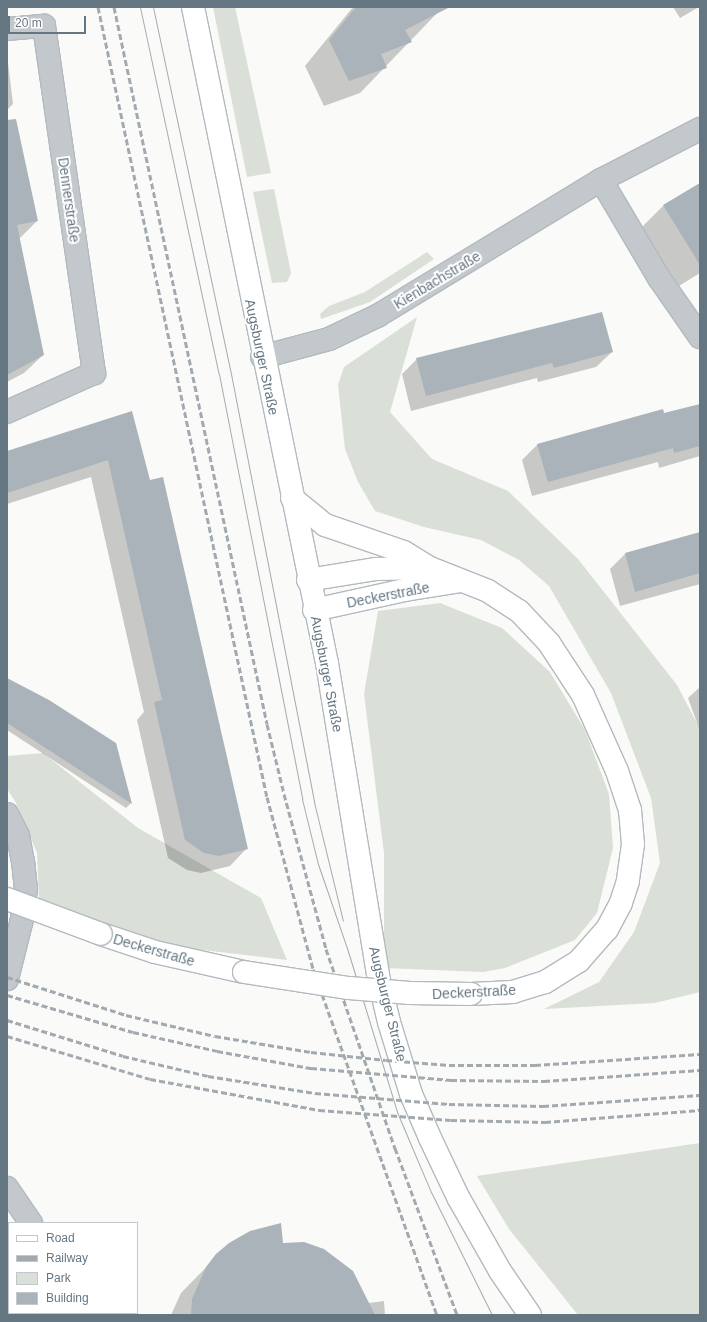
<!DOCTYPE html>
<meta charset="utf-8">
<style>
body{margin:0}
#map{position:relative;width:707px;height:1322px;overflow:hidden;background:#fafaf8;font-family:Helvetica,sans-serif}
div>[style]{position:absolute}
.green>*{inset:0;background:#dadfd7}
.shadow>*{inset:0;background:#0003}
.building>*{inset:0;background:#aab3b9}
.roads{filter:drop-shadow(1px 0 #b3babf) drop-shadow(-1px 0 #b3babf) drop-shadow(0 1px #b3babf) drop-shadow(0 -1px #b3babf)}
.street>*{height:22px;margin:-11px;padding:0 11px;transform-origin:11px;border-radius:11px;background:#c3c8cc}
.secondary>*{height:22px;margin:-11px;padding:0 11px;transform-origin:11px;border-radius:11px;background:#fff}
.tram>*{height:1px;margin:-0.5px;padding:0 0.5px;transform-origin:0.5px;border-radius:0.5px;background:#a2aab0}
.rail>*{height:3px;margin-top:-1.5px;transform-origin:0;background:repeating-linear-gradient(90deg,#a2aab0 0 6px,transparent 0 9px)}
.bridges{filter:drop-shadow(1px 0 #b3babf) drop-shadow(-1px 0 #b3babf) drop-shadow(0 1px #b3babf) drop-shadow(0 -1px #b3babf)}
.secondary-bridge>*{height:22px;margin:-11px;padding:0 11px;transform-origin:11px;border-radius:11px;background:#fff}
span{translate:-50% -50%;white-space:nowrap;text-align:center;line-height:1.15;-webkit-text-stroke:4px #fff;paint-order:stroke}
.street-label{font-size:14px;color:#657683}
.frame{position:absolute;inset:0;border:8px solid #657683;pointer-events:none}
.legend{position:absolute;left:8px;top:1222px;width:130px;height:92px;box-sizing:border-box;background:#fff;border:1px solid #c1c8cd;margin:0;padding:5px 7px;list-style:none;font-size:12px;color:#657683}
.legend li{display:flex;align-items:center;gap:8px;height:20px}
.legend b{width:20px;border:1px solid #c1c8cd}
.scale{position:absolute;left:8px;top:16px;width:78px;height:18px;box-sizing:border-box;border:2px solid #657683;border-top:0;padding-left:5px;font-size:12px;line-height:14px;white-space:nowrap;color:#657683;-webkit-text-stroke:3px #fff;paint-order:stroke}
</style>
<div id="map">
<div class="green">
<i style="clip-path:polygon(213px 7px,235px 7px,271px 173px,247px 177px)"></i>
<i style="clip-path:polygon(274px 189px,291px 273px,287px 282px,272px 283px,253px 192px)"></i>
<i style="clip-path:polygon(427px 252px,434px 259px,370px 302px,321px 319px,320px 314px,329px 306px,365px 292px)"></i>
<i style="clip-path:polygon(417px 317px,390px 412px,432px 459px,508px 491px,578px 559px,677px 685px,700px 729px,700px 992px,655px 1003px,544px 1009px,599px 982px,634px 932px,660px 863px,651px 798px,611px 693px,549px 586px,519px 560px,481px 540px,424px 527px,375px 511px,358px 482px,345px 449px,338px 385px,344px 367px)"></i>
<i style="clip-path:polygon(440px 603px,502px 628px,550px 672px,585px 730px,609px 794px,613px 848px,597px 913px,575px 940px,505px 968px,483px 972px,384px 968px,384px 853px,364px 694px,378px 611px)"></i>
<i style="clip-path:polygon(43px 753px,138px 828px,261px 898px,287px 960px,168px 946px,39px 900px,37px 853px,15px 801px,7px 789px,7px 756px)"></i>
<i style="clip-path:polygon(700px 1143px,700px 1315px,578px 1315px,509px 1229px,477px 1176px)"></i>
</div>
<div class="shadow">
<i style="clip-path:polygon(353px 7px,443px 7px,360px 93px,324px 106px,305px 66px)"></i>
<i style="clip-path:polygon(673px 7px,699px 7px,680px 18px)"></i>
<i style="clip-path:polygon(7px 54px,13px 104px,7px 110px)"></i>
<i style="clip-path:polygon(7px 144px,37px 221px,19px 239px,43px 355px,24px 373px,7px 382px)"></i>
<i style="clip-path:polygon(700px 183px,700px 273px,674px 289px,638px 231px,663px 206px)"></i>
<i style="clip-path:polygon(612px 352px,596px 367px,538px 382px,537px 378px,411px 411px,402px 374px,417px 359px)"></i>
<i style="clip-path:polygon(700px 405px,700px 456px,659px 468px,658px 462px,532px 496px,522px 460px,538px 444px)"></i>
<i style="clip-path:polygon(131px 412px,247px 848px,230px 866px,201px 873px,187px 870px,168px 858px,137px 720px,144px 712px,91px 477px,7px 504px,7px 452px)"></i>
<i style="clip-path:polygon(700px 533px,700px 584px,620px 606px,610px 569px,625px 554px)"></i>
<i style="clip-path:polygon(7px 680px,116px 744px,131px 803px,126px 808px,7px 730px)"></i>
<i style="clip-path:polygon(700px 687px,700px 731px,688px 698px)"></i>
<i style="clip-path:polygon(230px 1243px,282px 1244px,369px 1303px,384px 1301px,385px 1315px,171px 1315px,181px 1293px)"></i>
</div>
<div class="building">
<i style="clip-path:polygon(356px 7px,450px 7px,405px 30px,412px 42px,381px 54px,387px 68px,349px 81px,329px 40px)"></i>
<i style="clip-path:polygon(16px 119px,38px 221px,17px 225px,44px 355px,7px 375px,7px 120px)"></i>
<i style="clip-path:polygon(700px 183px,700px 265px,663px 205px)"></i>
<i style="clip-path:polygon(602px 312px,613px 352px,554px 368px,552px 363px,426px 396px,416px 358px)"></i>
<i style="clip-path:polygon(700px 404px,700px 446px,674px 453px,673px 448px,548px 482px,537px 444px,663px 409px,664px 413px)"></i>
<i style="clip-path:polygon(132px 411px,150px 480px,163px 477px,248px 849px,219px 856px,204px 853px,185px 840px,154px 702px,162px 700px,108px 460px,7px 493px,7px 451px)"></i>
<i style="clip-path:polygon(700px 532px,700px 573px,635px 592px,625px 553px)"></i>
<i style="clip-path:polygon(7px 678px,49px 700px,116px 743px,132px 804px,7px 723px)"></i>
<i style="clip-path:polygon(281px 1223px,283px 1243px,304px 1242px,324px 1249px,353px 1271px,375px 1315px,191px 1315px,192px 1299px,206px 1267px,216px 1254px,229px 1243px,250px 1231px)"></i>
</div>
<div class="roads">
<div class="street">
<i style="left:7px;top:29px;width:37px;rotate:-5deg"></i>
<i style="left:44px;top:26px;width:351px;rotate:81.8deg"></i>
<i style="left:94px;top:373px;width:95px;rotate:155.9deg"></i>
<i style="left:601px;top:180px;width:114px;rotate:59.4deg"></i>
<i style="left:659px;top:278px;width:72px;rotate:55.2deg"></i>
<i style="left:262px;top:357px;width:69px;rotate:-15deg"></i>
<i style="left:329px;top:339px;width:55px;rotate:-25.6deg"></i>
<i style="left:379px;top:315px;width:260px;rotate:-31.3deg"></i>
<i style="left:601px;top:180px;width:111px;rotate:-27.3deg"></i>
<i style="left:7px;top:814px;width:25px;rotate:63deg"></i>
<i style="left:18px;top:836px;width:25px;rotate:79deg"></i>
<i style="left:23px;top:861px;width:28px;rotate:84deg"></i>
<i style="left:26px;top:889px;width:34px;rotate:98deg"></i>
<i style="left:21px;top:923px;width:58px;rotate:104deg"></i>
<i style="left:7px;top:1188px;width:42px;rotate:55.6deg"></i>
<i style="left:113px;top:1313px;width:3px;rotate:45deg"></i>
</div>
<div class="secondary">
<i style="left:193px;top:7px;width:670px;rotate:78.46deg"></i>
<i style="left:327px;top:663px;width:321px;rotate:80.7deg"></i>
<i style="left:379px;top:980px;width:43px;rotate:76.6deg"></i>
<i style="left:389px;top:1022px;width:75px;rotate:73deg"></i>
<i style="left:411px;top:1094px;width:48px;rotate:66.6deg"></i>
<i style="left:430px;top:1138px;width:65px;rotate:64.6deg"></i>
<i style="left:458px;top:1197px;width:85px;rotate:60.4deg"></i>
<i style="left:500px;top:1271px;width:53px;rotate:55.7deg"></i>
<i style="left:292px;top:498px;width:43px;rotate:39.3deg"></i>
<i style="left:325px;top:525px;width:83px;rotate:18.9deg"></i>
<i style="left:404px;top:552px;width:31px;rotate:32deg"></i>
<i style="left:308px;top:580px;width:69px;rotate:-9.2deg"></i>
<i style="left:376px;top:569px;width:54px;rotate:-1.1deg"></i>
<i style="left:430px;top:568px;width:62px;rotate:21.6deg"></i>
<i style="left:488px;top:591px;width:37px;rotate:33deg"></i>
<i style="left:519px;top:611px;width:44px;rotate:46.8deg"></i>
<i style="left:549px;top:643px;width:62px;rotate:56.8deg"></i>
<i style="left:583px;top:695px;width:83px;rotate:65.9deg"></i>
<i style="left:617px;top:771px;width:41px;rotate:71.6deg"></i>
<i style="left:630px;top:810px;width:34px;rotate:85deg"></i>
<i style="left:633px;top:844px;width:37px;rotate:98deg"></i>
<i style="left:628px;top:881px;width:23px;rotate:108deg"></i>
<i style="left:621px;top:903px;width:30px;rotate:118deg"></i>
<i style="left:607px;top:929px;width:43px;rotate:131.2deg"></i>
<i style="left:579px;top:961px;width:40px;rotate:148deg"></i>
<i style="left:545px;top:982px;width:34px;rotate:163deg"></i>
<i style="left:513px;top:992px;width:42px;rotate:177.3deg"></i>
<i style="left:314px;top:610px;width:93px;rotate:-12.4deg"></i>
<i style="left:405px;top:590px;width:57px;rotate:-9.1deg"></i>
<i style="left:101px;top:934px;width:57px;rotate:18.4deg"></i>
<i style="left:155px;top:952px;width:91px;rotate:12.7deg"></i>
</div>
</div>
<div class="tram">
<i style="left:140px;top:7px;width:375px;rotate:77.9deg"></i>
<i style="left:219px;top:374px;width:433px;rotate:78.9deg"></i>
<i style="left:302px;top:799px;width:67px;rotate:76.2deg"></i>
<i style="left:318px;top:864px;width:89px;rotate:71deg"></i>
<i style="left:347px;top:948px;width:171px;rotate:73deg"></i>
<i style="left:397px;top:1112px;width:87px;rotate:67deg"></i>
<i style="left:431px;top:1192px;width:137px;rotate:63.6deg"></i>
<i style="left:153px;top:7px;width:380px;rotate:78deg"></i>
<i style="left:232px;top:379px;width:431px;rotate:79deg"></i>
<i style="left:314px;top:802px;width:122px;rotate:76.3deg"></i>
</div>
<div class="rail">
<i style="left:98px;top:7px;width:808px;rotate:77.93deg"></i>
<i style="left:267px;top:797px;width:178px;rotate:75deg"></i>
<i style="left:313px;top:969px;width:368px;rotate:70.3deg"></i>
<i style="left:114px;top:7px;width:733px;rotate:77.95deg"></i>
<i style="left:267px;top:724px;width:72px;rotate:76.3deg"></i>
<i style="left:284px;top:794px;width:161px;rotate:74.8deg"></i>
<i style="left:326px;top:949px;width:211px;rotate:70.9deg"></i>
<i style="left:395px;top:1148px;width:178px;rotate:69.6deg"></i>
<i style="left:7px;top:977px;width:125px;rotate:17.7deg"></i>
<i style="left:126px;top:1015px;width:91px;rotate:13.3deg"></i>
<i style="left:215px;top:1036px;width:97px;rotate:9.5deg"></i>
<i style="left:311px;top:1052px;width:75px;rotate:6.1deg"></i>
<i style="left:386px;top:1060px;width:63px;rotate:4.5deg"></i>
<i style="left:449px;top:1065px;width:86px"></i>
<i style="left:535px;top:1065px;width:165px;rotate:-3.8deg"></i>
<i style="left:7px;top:995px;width:131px;rotate:16.4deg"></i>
<i style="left:133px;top:1032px;width:86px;rotate:12.7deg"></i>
<i style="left:217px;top:1051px;width:96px;rotate:10.3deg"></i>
<i style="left:311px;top:1068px;width:141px;rotate:4.9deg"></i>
<i style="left:451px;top:1080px;width:93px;rotate:0.6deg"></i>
<i style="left:544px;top:1081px;width:156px;rotate:-4deg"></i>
<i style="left:7px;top:1020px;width:121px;rotate:17.2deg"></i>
<i style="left:123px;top:1056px;width:87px;rotate:13.2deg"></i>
<i style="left:208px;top:1076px;width:108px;rotate:9deg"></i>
<i style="left:315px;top:1093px;width:134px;rotate:4.7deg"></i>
<i style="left:449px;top:1104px;width:94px;rotate:1.2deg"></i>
<i style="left:543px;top:1106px;width:157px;rotate:-4deg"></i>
<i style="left:7px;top:1036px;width:149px;rotate:16.7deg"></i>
<i style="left:150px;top:1079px;width:172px;rotate:10.4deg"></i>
<i style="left:319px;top:1110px;width:132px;rotate:4.3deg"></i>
<i style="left:451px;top:1120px;width:94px;rotate:1.2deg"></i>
<i style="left:545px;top:1122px;width:155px;rotate:-4.4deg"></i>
<i style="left:7px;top:1277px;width:3px;rotate:45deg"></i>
<i style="left:7px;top:1311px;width:5px;rotate:53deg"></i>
<i style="left:40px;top:1313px;width:3px;rotate:45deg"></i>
</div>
<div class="bridges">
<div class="secondary-bridge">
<i style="left:7px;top:899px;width:100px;rotate:20.4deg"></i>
<i style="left:244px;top:972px;width:106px;rotate:8.7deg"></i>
<i style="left:349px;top:988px;width:61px;rotate:4.7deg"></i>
<i style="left:410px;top:993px;width:61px;rotate:0.9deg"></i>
</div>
</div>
<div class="street-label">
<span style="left:69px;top:200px;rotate:82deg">Dennerstraße</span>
<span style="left:437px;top:280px;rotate:-31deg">Kienbachstraße</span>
<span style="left:262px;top:357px;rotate:78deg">Augsburger Straße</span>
<span style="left:388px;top:595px;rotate:-11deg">Deckerstraße</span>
<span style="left:327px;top:674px;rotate:79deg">Augsburger Straße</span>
<span style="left:154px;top:950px;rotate:16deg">Deckerstraße</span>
<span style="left:474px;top:992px;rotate:-3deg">Deckerstraße</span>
<span style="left:388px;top:1004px;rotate:76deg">Augsburger Straße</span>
</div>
<div class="frame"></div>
<ul class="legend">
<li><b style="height:5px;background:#fff"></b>Road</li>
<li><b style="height:5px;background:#a2aab0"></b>Railway</li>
<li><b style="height:11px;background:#dadfd7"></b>Park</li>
<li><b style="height:11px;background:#aab3b9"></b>Building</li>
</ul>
<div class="scale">20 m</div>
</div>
